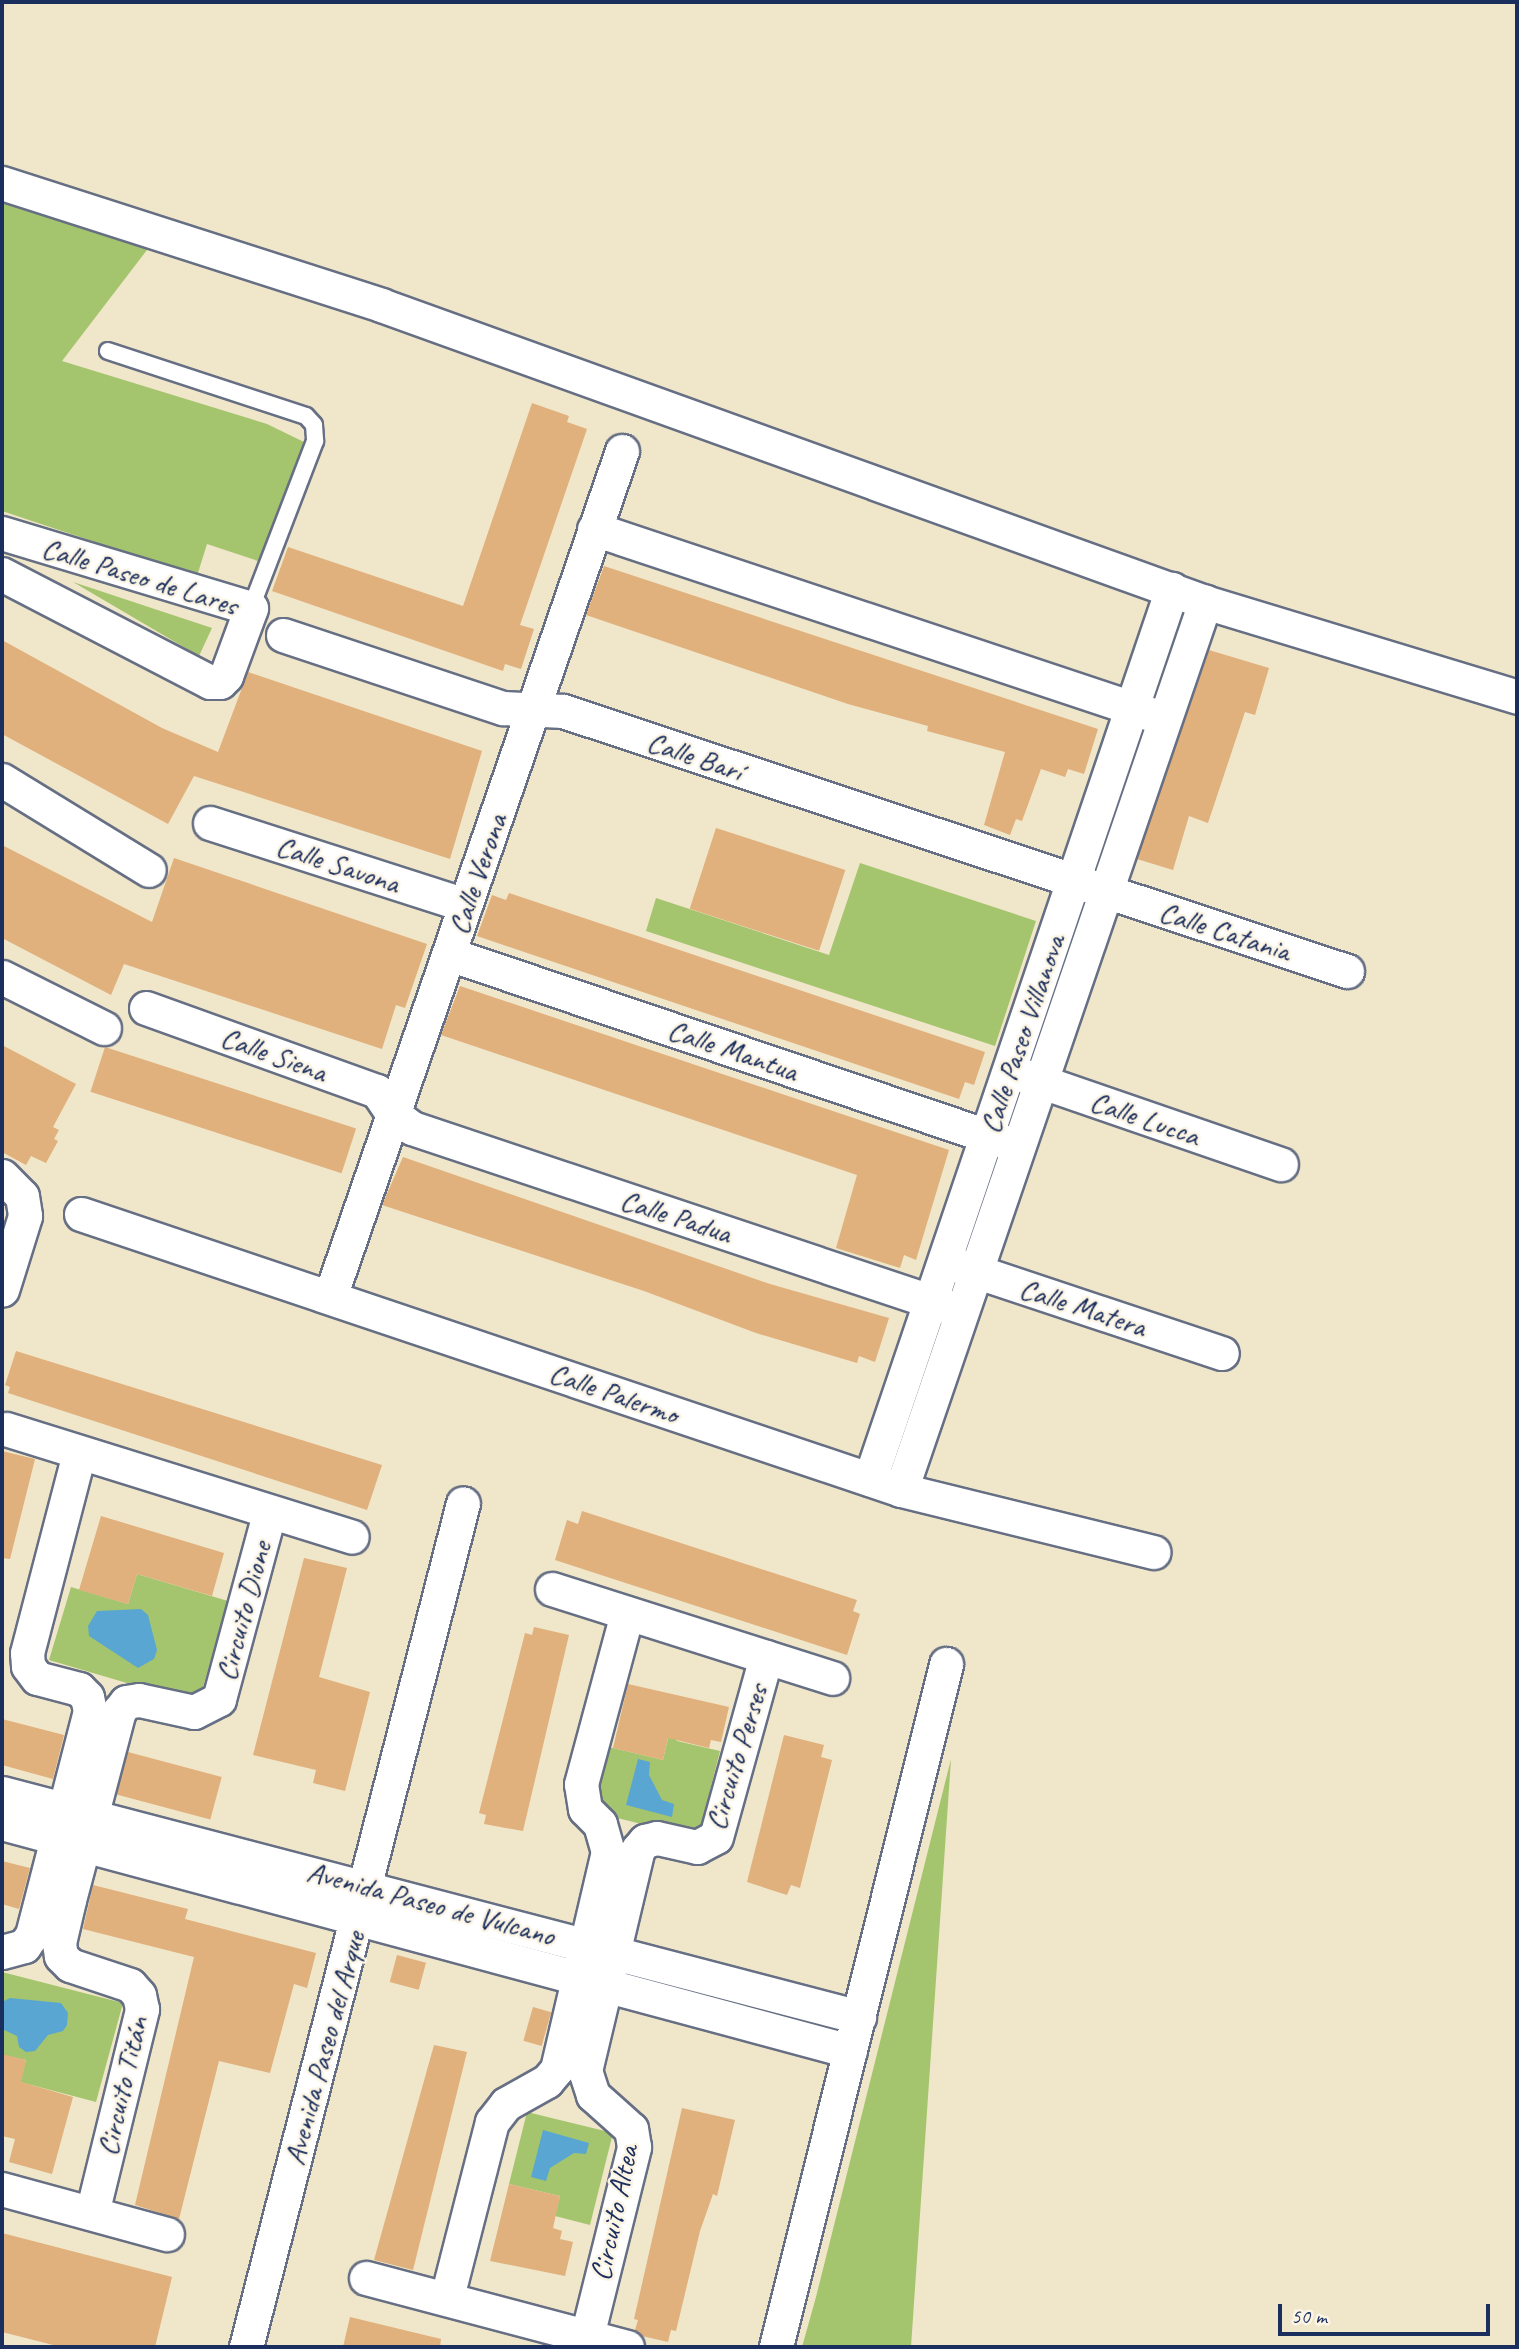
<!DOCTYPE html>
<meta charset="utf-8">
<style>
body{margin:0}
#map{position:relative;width:1519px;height:2349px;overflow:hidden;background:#f0e6c9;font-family:Caveat,sans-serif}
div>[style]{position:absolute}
.green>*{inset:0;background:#a4c56e}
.water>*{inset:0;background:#58a6d1}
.building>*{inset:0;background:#e0b07d;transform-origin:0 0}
.roads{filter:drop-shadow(2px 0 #666f83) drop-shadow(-2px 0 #666f83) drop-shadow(0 2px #666f83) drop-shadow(0 -2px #666f83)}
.service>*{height:16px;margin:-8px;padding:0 8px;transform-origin:8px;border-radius:8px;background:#fff}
.minor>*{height:33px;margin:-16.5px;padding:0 16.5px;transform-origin:16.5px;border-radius:16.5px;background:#fff}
span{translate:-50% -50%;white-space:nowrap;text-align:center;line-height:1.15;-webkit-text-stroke:5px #fcf5e5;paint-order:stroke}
.street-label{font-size:30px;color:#1b2f5e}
.frame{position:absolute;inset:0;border:4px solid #1b2f5e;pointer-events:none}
.scale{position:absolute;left:1278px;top:2304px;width:212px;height:32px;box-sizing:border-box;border:4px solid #1b2f5e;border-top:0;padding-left:9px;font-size:21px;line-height:24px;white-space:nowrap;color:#1b2f5e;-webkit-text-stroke:5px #fcf5e5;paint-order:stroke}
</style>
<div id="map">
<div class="green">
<i style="clip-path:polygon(2px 198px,150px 246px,62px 361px,267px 424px,304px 442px,261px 562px,207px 544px,197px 576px,2px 511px)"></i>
<i style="clip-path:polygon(73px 582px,212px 628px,199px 656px)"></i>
<i style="clip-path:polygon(860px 863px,1036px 921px,995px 1046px,646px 931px,656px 898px,829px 955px)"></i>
<i style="clip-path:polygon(137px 1574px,228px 1601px,198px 1704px,49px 1660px,71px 1587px,128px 1604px)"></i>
<i style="clip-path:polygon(670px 1730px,677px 1741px,720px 1751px,698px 1838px,593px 1812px,609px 1747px,663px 1760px)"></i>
<i style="clip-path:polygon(951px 1759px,911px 2347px,802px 2347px,816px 2297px)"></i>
<i style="clip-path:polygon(2px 1972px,123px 2003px,96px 2102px,20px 2082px,26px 2060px,2px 2055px)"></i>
<i style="clip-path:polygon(527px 2112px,613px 2133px,590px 2225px,555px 2216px,560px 2196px,509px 2184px)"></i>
</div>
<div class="water">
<i style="clip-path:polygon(141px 1609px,148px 1615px,157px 1650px,154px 1659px,138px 1668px,89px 1636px,88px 1626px,97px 1611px)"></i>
<i style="clip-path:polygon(638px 1759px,650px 1762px,649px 1775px,662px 1800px,674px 1804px,672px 1817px,626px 1805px)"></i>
<i style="clip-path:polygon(10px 1998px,61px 2003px,68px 2013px,67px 2025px,63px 2031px,48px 2035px,35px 2051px,26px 2052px,19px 2047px,17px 2036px,2px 2029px,2px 2002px)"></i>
<i style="clip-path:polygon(543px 2130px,589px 2143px,586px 2154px,574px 2153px,550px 2168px,546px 2181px,531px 2177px)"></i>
</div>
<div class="building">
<i style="clip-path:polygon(532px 403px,569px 416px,567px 422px,587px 429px,520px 625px,534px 629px,521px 669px,505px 664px,503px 671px,272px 591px,288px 547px,463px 606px)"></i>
<i style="clip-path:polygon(604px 566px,1098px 729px,1084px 774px,1068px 769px,1065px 777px,1041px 769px,1022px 821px,1016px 819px,1010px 835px,984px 825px,1005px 752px,927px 731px,928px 726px,848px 704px,586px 615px)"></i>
<i style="clip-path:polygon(2px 640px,162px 728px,218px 752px,248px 672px,482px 751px,450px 859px,194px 776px,168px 824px,2px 734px)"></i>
<i style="clip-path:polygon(1209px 650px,1269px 668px,1255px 715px,1245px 712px,1208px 823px,1189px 816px,1173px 870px,1137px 859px)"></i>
<i style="left:716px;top:828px;width:136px;height:85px;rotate:18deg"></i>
<i style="clip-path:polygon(2px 845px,152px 922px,174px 858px,427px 944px,405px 1008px,396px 1005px,382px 1049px,124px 964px,111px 995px,2px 938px)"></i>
<i style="clip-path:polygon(509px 893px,985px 1052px,974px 1085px,965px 1082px,959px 1099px,477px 936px,492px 895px,506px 900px)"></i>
<i style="clip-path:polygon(460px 986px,949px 1150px,916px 1260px,904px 1255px,900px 1268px,836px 1248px,857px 1175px,441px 1035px)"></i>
<i style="clip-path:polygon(2px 1045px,76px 1084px,53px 1127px,59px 1130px,54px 1139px,58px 1141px,46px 1163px,31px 1156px,26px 1165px,2px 1152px)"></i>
<i style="left:105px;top:1047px;width:264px;height:47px;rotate:18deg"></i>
<i style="clip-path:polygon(403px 1157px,770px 1284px,889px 1318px,875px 1362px,859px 1356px,857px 1363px,756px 1333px,644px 1291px,382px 1205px)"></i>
<i style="clip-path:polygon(16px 1351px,382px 1465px,367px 1510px,8px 1393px,10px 1387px,5px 1385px)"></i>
<i style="clip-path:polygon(2px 1451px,35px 1459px,10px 1559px,2px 1558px)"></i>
<i style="clip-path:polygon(582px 1511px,857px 1600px,853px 1611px,860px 1614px,847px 1655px,555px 1560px,567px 1520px,578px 1524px)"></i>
<i style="clip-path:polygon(101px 1516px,224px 1553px,212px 1596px,137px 1574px,128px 1604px,79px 1590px)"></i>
<i style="clip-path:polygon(304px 1558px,347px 1568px,319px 1677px,370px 1692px,345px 1791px,313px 1783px,316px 1770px,253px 1755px)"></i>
<i style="clip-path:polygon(534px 1627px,569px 1635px,523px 1831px,484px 1824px,486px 1815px,479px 1813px,525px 1633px,532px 1635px)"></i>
<i style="clip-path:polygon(628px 1684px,729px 1707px,721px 1742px,711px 1740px,709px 1748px,668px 1738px,663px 1760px,613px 1748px)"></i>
<i style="clip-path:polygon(2px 1719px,64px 1735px,53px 1779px,2px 1765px)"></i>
<i style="clip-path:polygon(784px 1735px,824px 1745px,821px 1757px,832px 1760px,800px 1888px,791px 1885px,787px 1895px,747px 1882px)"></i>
<i style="left:128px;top:1752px;width:97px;height:44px;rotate:15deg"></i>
<i style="clip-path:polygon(2px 1861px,30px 1868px,19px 1909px,2px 1904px)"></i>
<i style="clip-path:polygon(93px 1885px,188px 1909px,185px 1919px,316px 1953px,307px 1988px,294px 1984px,270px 2073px,219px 2061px,179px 2219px,135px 2205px,194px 1957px,83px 1929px)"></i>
<i style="left:397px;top:1955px;width:30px;height:28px;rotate:15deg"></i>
<i style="left:533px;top:2007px;width:19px;height:35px;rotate:16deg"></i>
<i style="clip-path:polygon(434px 2045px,467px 2052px,413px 2270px,374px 2260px)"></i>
<i style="clip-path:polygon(2px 2054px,26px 2060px,21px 2082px,73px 2097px,52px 2174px,9px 2162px,15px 2139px,2px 2136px)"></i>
<i style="clip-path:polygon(682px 2108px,735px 2120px,717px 2196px,713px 2194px,700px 2231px,676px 2331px,671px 2330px,668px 2342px,642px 2336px,635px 2330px,638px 2320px,634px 2319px)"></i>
<i style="clip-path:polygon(509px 2184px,560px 2196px,553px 2228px,562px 2231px,560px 2239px,573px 2242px,565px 2276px,490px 2261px)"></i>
<i style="clip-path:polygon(2px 2233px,172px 2277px,155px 2347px,61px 2347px,2px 2332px)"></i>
<i style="clip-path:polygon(350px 2317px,441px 2339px,440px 2347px,343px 2347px)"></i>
</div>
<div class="roads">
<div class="service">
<i style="left:108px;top:351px;width:208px;rotate:18.2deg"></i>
<i style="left:306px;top:416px;width:12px;rotate:48deg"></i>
<i style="left:314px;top:425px;width:16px;rotate:86deg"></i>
<i style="left:315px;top:441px;width:179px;rotate:111deg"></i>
</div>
<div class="minor">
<i style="left:2px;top:183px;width:398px;rotate:17.8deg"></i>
<i style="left:381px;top:305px;width:876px;rotate:19.82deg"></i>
<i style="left:1205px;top:602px;width:326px;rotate:16.9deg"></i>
<i style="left:594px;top:529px;width:589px;rotate:18.4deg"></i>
<i style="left:2px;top:533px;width:260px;rotate:16.8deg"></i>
<i style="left:251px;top:608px;width:72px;rotate:110.2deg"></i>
<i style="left:226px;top:676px;width:8px;rotate:135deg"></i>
<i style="left:220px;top:682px;width:10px;rotate:180deg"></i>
<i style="left:210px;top:682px;width:234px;rotate:-152.6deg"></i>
<i style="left:283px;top:635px;width:232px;rotate:18.4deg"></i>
<i style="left:503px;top:708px;width:60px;rotate:2.9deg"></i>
<i style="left:563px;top:711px;width:826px;rotate:18.35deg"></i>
<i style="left:2px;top:780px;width:172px;rotate:31.5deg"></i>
<i style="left:210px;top:823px;width:268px;rotate:17.8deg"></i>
<i style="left:449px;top:954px;width:590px;rotate:18.68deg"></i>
<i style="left:2px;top:977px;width:114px;rotate:26.6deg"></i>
<i style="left:146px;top:1008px;width:245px;rotate:19.8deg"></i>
<i style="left:377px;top:1091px;width:27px;rotate:56deg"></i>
<i style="left:392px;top:1113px;width:25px;rotate:37deg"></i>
<i style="left:412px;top:1128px;width:568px;rotate:18.47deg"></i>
<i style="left:1019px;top:1074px;width:277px;rotate:19deg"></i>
<i style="left:2px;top:1176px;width:28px;rotate:45deg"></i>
<i style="left:22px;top:1196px;width:20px;rotate:81deg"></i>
<i style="left:25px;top:1216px;width:77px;rotate:107.3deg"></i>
<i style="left:81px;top:1214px;width:865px;rotate:18.6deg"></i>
<i style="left:901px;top:1490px;width:260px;rotate:13.8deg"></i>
<i style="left:957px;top:1265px;width:279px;rotate:18.4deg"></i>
<i style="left:330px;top:1297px;width:895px;rotate:-70.96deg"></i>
<i style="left:6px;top:1429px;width:362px;rotate:17.3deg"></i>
<i style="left:870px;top:1479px;width:940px;rotate:-71.26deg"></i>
<i style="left:901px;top:1490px;width:939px;rotate:-71.1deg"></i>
<i style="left:552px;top:1589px;width:294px;rotate:17.6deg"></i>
<i style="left:2px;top:1793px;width:886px;rotate:14.65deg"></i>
<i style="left:2px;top:1823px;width:878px;rotate:15.05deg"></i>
<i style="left:2px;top:1952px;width:23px;rotate:-15deg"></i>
<i style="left:24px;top:1946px;width:14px;rotate:-54deg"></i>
<i style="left:32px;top:1935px;width:231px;rotate:-75.5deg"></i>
<i style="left:90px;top:1711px;width:14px;rotate:-102deg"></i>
<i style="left:87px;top:1697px;width:11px;rotate:-135deg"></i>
<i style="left:79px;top:1689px;width:43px;rotate:-165.3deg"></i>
<i style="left:37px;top:1678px;width:15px;rotate:-127deg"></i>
<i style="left:28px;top:1666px;width:13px;rotate:-94deg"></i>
<i style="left:27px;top:1653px;width:206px;rotate:-75.4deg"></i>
<i style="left:2px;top:2189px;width:171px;rotate:15.3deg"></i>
<i style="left:92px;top:2213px;width:210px;rotate:-76.2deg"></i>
<i style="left:142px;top:2009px;width:14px;rotate:-102deg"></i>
<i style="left:139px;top:1995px;width:13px;rotate:-132deg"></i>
<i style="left:130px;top:1985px;width:63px;rotate:-161.6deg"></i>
<i style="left:70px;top:1965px;width:13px;rotate:-135deg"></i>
<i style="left:61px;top:1956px;width:13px;rotate:-99deg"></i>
<i style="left:59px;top:1943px;width:44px;rotate:-76.9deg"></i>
<i style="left:69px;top:1900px;width:196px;rotate:-75.2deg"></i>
<i style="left:119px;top:1711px;width:11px;rotate:-52deg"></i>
<i style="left:126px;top:1702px;width:13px;rotate:-9deg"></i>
<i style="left:139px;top:1700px;width:56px;rotate:12.3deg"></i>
<i style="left:194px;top:1712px;width:28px;rotate:-27deg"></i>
<i style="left:219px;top:1699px;width:192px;rotate:-74.9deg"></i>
<i style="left:366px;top:2278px;width:270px;rotate:14.8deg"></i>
<i style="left:447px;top:2297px;width:181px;rotate:-75.6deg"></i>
<i style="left:492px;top:2122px;width:23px;rotate:-52deg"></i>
<i style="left:506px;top:2104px;width:47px;rotate:-29.3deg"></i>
<i style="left:547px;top:2081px;width:16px;rotate:-50deg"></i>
<i style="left:557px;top:2069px;width:223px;rotate:-76.8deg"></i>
<i style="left:608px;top:1852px;width:29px;rotate:-106deg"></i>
<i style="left:600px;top:1824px;width:21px;rotate:-135deg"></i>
<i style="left:585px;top:1809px;width:25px;rotate:-99deg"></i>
<i style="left:581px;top:1784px;width:177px;rotate:-74.9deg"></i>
<i style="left:587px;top:2336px;width:195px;rotate:-76deg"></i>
<i style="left:634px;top:2147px;width:18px;rotate:-99deg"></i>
<i style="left:631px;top:2129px;width:51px;rotate:-138.2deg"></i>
<i style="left:593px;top:2095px;width:25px;rotate:-108deg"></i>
<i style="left:585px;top:2071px;width:228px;rotate:-76.6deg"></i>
<i style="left:638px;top:1849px;width:11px;rotate:-49deg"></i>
<i style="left:645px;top:1841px;width:12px;rotate:-14deg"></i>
<i style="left:657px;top:1838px;width:41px;rotate:12.7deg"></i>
<i style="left:697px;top:1847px;width:21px;rotate:-28deg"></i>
<i style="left:716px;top:1837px;width:187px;rotate:-74.5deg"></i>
<i style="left:246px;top:2347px;width:871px;rotate:-75.58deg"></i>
<i style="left:776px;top:2347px;width:704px;rotate:-76.02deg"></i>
</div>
</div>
<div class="street-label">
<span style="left:140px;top:576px;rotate:17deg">Calle Paseo de Lares</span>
<span style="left:695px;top:756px;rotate:19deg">Calle Barí</span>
<span style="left:338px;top:864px;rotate:18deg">Calle Savona</span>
<span style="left:477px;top:874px;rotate:-71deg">Calle Verona</span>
<span style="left:1225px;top:931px;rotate:18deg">Calle Catania</span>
<span style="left:1022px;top:1034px;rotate:-71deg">Calle Paseo Villanova</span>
<span style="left:733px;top:1050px;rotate:19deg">Calle Mantua</span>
<span style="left:274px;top:1054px;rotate:20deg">Calle Siena</span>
<span style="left:1145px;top:1118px;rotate:19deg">Calle Lucca</span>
<span style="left:676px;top:1216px;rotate:18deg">Calle Padua</span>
<span style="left:1083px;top:1307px;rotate:18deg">Calle Matera</span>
<span style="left:614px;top:1393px;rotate:19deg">Calle Palermo</span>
<span style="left:243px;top:1611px;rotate:-75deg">Circuito Dione</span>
<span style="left:736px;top:1757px;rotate:-73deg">Circuito Perses</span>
<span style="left:431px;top:1903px;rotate:15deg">Avenida Paseo de Vulcano</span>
<span style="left:324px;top:2048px;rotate:-75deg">Avenida Paseo del Arque</span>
<span style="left:122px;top:2086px;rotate:-77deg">Circuito Titán</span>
<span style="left:614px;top:2213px;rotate:-78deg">Circuito Altea</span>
</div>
<div class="frame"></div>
<div class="scale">50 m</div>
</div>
